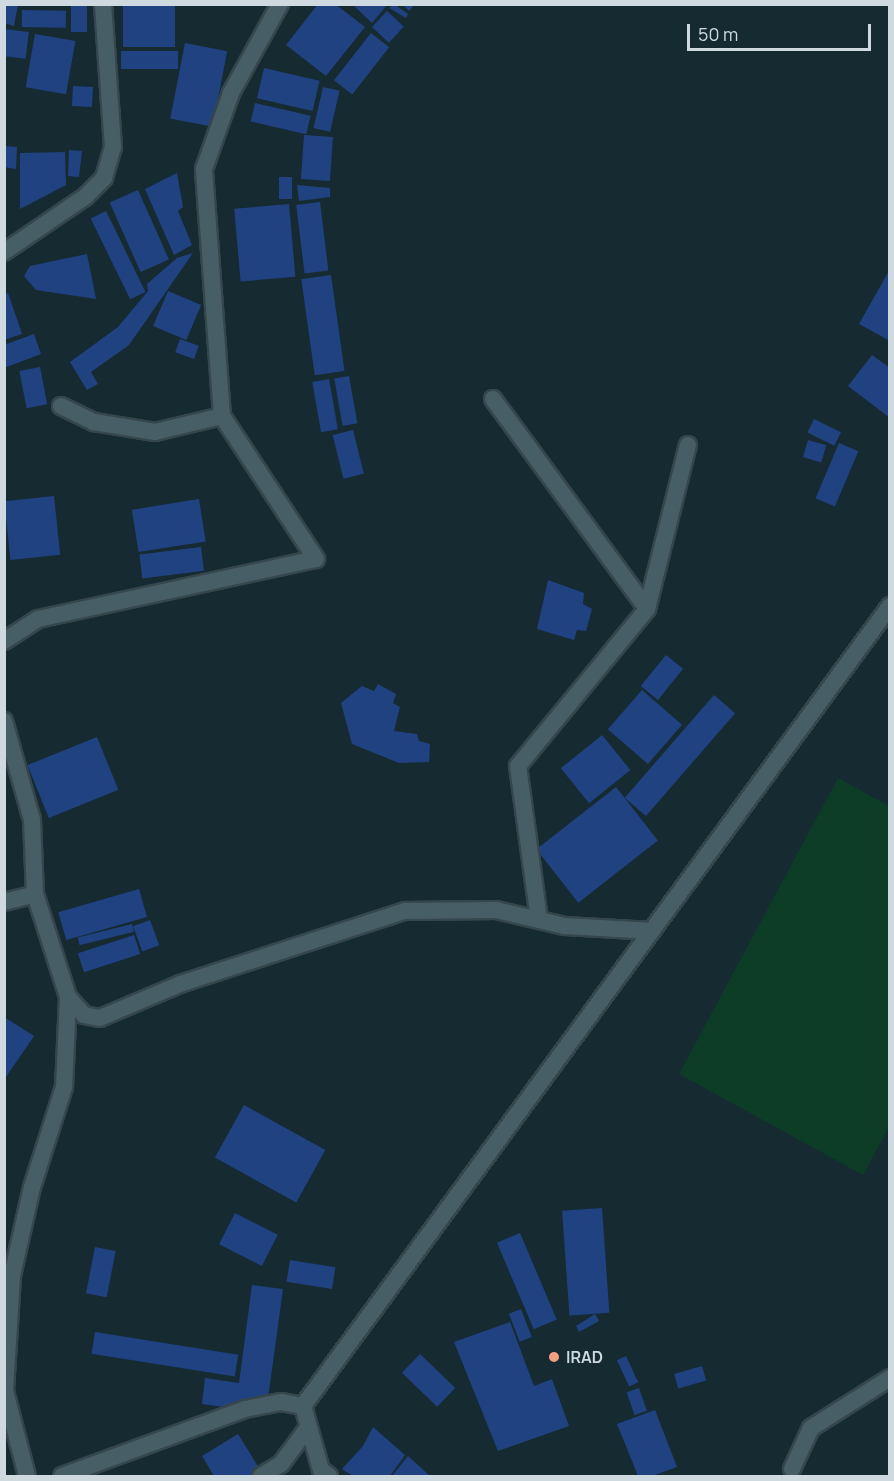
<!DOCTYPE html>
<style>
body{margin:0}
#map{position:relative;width:894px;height:1481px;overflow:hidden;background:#162a32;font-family:Manrope,sans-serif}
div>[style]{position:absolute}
.green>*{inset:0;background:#0d3d27}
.building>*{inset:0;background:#204281;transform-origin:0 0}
.roads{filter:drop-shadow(2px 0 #36464d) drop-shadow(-2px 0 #36464d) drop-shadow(0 2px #36464d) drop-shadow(0 -2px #36464d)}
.minor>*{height:16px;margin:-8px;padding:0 8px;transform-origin:8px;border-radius:8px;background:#485e67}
.tertiary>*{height:16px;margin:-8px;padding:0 8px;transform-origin:8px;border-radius:8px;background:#485e67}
.dots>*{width:16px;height:16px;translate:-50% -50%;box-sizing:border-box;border:3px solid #162a32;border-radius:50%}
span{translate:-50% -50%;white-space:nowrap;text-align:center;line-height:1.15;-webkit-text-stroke:4.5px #162a32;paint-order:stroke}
.poi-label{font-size:16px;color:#cedae0;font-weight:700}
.left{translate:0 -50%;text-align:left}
.frame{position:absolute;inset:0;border:6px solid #cedae0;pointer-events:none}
.scale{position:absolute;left:687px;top:24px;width:184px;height:27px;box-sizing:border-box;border:3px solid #cedae0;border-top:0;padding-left:8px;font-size:18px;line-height:21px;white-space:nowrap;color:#cedae0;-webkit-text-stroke:4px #162a32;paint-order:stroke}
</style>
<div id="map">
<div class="green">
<i style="clip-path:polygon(838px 778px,889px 806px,889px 1127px,863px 1175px,679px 1074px)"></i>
</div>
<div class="building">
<i style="clip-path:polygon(4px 4px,18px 4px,14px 26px,4px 23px)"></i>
<i style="left:71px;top:4px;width:16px;height:28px"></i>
<i style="left:123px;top:4px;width:52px;height:43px"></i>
<i style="clip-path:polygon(318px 4px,335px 4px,365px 27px,326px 76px,286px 45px)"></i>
<i style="clip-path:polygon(352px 4px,388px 4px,372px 23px)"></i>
<i style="clip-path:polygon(394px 4px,408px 14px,406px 18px,389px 8px)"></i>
<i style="clip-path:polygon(402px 4px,415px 4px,409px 11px)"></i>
<i style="left:22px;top:10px;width:44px;height:17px;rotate:1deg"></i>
<i style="left:387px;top:11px;width:23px;height:22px;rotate:43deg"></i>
<i style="left:4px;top:29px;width:25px;height:27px;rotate:7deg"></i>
<i style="left:371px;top:33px;width:23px;height:60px;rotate:38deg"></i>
<i style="left:35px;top:34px;width:41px;height:54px;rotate:10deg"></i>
<i style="left:185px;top:43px;width:43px;height:77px;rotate:11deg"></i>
<i style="left:121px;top:51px;width:57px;height:18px"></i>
<i style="left:264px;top:68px;width:57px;height:31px;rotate:13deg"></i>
<i style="left:73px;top:86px;width:20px;height:20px;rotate:3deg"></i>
<i style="left:323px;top:87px;width:17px;height:42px;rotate:13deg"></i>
<i style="left:255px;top:103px;width:57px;height:19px;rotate:13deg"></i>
<i style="left:304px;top:135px;width:29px;height:44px;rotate:4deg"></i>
<i style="clip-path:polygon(4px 146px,17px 147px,16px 169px,4px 167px)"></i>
<i style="clip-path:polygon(69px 150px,82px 151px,79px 177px,68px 176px)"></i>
<i style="clip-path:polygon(65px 152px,66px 185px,20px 209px,20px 153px)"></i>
<i style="clip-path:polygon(177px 173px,183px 207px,178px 211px,192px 245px,174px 255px,145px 189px)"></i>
<i style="left:279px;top:177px;width:13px;height:22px"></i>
<i style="clip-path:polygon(297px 185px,330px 188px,330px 197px,299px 201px)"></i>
<i style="left:138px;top:190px;width:76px;height:31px;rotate:66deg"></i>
<i style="left:320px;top:202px;width:69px;height:24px;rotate:83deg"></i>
<i style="left:289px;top:204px;width:73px;height:55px;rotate:85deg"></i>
<i style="left:106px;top:211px;width:90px;height:17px;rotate:64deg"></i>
<i style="clip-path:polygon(193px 253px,129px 345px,91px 372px,98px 384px,87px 390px,70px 362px,118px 327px,148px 291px,147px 284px,177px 258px)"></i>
<i style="clip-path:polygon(87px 254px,96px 299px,36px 290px,24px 276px,30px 266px)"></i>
<i style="clip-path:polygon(890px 269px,890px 341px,859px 324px)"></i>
<i style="left:331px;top:275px;width:97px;height:30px;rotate:82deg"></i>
<i style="left:168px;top:291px;width:36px;height:38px;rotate:23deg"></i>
<i style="clip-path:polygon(8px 293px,22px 334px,4px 340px,4px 295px)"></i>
<i style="clip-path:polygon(34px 334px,41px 354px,4px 368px,4px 345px)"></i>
<i style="left:180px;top:339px;width:20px;height:14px;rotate:20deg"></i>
<i style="clip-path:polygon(872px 355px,890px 368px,890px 418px,848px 386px)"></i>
<i style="left:40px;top:367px;width:38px;height:21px;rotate:79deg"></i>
<i style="left:349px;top:376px;width:48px;height:15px;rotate:80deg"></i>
<i style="left:329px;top:379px;width:51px;height:17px;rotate:80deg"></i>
<i style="left:814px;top:419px;width:30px;height:15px;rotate:26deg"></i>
<i style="left:353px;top:430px;width:45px;height:21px;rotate:76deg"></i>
<i style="left:808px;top:440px;width:19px;height:18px;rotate:16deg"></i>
<i style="left:839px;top:443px;width:21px;height:60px;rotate:23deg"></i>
<i style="left:54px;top:496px;width:59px;height:50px;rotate:84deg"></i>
<i style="left:199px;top:499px;width:43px;height:68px;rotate:81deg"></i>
<i style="left:201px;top:547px;width:24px;height:62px;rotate:83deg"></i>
<i style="clip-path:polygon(548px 580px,584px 593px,583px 604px,592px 609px,586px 631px,577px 630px,574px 640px,537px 629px)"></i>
<i style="left:666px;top:655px;width:22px;height:40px;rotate:39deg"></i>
<i style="clip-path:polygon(378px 684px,396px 694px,393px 703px,400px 707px,394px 731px,417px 734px,419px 741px,430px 744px,429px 762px,399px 763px,352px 744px,341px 703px,362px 686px,374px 691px)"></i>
<i style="left:642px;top:690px;width:53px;height:52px;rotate:41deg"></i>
<i style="left:714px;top:695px;width:28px;height:136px;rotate:41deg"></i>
<i style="left:602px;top:735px;width:45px;height:53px;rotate:51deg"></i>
<i style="left:97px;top:737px;width:57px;height:75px;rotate:68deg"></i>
<i style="left:616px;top:787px;width:68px;height:101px;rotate:52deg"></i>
<i style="left:139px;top:889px;width:29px;height:84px;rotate:74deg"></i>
<i style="left:150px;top:920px;width:27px;height:18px;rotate:70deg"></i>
<i style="left:132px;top:924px;width:8px;height:56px;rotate:76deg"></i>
<i style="left:134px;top:935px;width:20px;height:59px;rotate:72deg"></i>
<i style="clip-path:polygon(4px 1017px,34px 1036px,4px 1080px)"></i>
<i style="left:244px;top:1105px;width:93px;height:60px;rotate:29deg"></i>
<i style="left:602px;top:1208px;width:105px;height:40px;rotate:86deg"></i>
<i style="left:235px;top:1213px;width:48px;height:35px;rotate:27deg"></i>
<i style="left:520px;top:1233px;width:94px;height:25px;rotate:67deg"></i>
<i style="left:95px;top:1247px;width:21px;height:47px;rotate:11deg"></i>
<i style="left:290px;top:1260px;width:46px;height:22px;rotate:9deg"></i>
<i style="clip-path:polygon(252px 1285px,283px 1289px,266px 1413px,202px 1404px,205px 1378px,239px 1383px)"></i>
<i style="left:521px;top:1309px;width:30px;height:13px;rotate:69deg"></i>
<i style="clip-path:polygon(595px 1314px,599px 1321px,579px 1332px,576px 1326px)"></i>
<i style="clip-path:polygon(510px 1322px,534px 1386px,552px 1379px,569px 1426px,498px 1451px,454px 1342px)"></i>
<i style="left:95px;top:1332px;width:145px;height:22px;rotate:9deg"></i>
<i style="left:420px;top:1354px;width:49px;height:26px;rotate:44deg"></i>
<i style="left:626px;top:1356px;width:29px;height:10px;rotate:65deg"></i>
<i style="left:702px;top:1366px;width:15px;height:29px;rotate:74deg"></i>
<i style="left:639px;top:1388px;width:24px;height:13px;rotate:71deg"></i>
<i style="clip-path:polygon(655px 1410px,677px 1467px,652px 1476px,638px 1476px,617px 1424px)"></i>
<i style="clip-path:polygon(373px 1427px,405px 1455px,390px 1476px,353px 1476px,342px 1469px,363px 1446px)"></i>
<i style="clip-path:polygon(238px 1434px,261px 1471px,251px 1476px,214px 1476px,202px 1456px)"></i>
<i style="clip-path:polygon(408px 1456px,430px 1476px,392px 1476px)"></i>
</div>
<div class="roads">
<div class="minor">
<i style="left:4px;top:252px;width:98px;rotate:-34.2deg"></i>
<i style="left:85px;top:197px;width:27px;rotate:-45deg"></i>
<i style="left:104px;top:178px;width:32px;rotate:-74deg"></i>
<i style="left:113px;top:147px;width:143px;rotate:-94deg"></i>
<i style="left:493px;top:399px;width:260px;rotate:53.7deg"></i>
<i style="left:647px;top:609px;width:203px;rotate:129.4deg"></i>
<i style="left:518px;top:766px;width:154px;rotate:82.2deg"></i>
<i style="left:61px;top:406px;width:37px;rotate:26deg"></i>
<i style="left:94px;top:422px;width:62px;rotate:9.3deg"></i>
<i style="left:155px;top:432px;width:69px;rotate:-13.4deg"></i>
<i style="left:647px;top:609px;width:169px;rotate:-76deg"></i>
<i style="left:4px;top:641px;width:40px;rotate:-32.9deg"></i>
<i style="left:38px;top:619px;width:284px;rotate:-12.2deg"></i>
<i style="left:316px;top:559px;width:171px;rotate:-123.3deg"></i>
<i style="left:222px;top:416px;width:248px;rotate:-94.2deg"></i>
<i style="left:204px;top:169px;width:81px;rotate:-70.4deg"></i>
<i style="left:231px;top:93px;width:102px;rotate:-61.2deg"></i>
<i style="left:4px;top:721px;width:103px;rotate:74.2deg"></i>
<i style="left:32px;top:820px;width:74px;rotate:87.7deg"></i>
<i style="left:35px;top:894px;width:108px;rotate:72.2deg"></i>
<i style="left:68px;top:997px;width:90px;rotate:92.5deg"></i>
<i style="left:64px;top:1087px;width:105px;rotate:107.7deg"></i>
<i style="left:32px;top:1187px;width:91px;rotate:102.7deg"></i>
<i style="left:12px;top:1276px;width:115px;rotate:93.5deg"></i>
<i style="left:5px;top:1391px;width:88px;rotate:75.5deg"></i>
<i style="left:4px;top:902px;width:32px;rotate:-14deg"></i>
<i style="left:68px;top:997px;width:24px;rotate:48deg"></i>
<i style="left:84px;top:1015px;width:16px;rotate:11deg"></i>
<i style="left:100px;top:1018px;width:87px;rotate:-23deg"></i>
<i style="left:180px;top:984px;width:237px;rotate:-18deg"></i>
<i style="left:405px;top:911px;width:91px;rotate:-0.6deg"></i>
<i style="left:496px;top:910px;width:71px;rotate:13.1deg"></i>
<i style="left:565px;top:926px;width:87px;rotate:3.3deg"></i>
<i style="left:792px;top:1469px;width:45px;rotate:-65.1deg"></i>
<i style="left:811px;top:1428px;width:93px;rotate:-32.3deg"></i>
<i style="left:261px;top:1476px;width:23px;rotate:-31deg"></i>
<i style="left:281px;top:1464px;width:44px;rotate:-53.4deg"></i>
</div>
<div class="tertiary">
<i style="left:62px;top:1476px;width:195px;rotate:-20.1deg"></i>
<i style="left:245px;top:1409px;width:37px;rotate:-11deg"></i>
<i style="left:281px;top:1402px;width:22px;rotate:10deg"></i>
<i style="left:329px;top:1476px;width:10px;rotate:-143deg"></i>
<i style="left:321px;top:1470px;width:66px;rotate:-105.7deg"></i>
<i style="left:303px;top:1406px;width:992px;rotate:-53.73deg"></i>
</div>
</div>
<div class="dots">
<i style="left:554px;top:1357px;background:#f39f84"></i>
</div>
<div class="poi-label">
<span class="left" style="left:566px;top:1357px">IRAD</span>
</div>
<div class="frame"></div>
<div class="scale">50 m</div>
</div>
